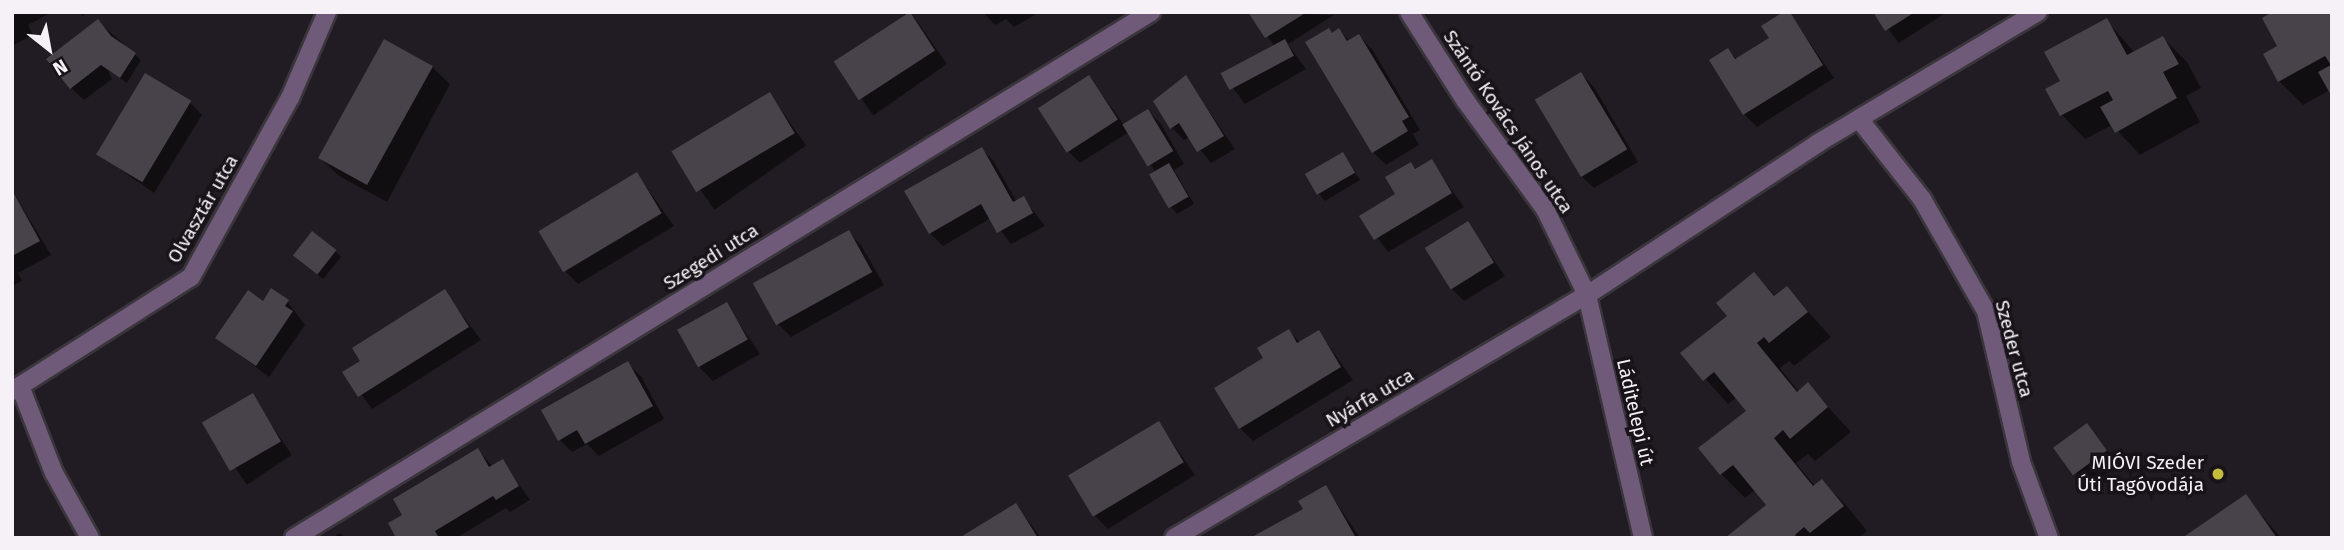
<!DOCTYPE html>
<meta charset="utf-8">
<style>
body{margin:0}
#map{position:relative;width:2344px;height:550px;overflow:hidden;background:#211c23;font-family:"Fira Sans",sans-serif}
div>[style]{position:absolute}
.shadow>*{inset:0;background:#0007;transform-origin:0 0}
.building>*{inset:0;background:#48434b;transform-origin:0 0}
.roads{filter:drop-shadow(2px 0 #3a363c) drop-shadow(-2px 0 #3a363c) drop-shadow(0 2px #3a363c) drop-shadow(0 -2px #3a363c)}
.minor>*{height:18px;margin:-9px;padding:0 9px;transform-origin:9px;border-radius:9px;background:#705a79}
.dots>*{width:19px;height:19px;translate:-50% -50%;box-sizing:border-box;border:4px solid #171319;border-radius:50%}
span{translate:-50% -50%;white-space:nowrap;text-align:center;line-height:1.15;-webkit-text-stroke:7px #171319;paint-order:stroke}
.street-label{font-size:19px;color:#f5f1f6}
.poi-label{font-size:19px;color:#f5f1f6}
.right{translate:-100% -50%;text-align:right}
.frame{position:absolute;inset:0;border:14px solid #f5f1f6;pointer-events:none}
.north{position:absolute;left:14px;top:14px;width:70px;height:70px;-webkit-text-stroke:5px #171319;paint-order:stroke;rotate:149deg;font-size:19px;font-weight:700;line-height:28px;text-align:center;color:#f5f1f6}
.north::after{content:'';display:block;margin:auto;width:24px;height:32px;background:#f5f1f6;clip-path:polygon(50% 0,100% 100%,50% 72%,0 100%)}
</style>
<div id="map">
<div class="shadow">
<i style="clip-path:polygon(12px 12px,52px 12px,28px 25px,33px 35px,12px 46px)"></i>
<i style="clip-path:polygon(78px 12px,90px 12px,82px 16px)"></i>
<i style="clip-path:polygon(983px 12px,1040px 12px,1014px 27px,1006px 19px,995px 25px)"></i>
<i style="clip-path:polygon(1251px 12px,1334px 15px,1288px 44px,1306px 69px,1245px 104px,1224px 76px,1275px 47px)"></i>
<i style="clip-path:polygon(1789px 12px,1834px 78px,1757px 127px,1744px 114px,1728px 50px,1738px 60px,1771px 39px)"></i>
<i style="clip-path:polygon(1875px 12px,1947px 12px,1899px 43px)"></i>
<i style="clip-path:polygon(2332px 12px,2332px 93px,2330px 90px,2303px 105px,2279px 81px,2280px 47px)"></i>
<i style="left:912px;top:14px;width:61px;height:90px;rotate:55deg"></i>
<i style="clip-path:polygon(98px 21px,141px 60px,127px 83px,108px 70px,112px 79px,84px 100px,71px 88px)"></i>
<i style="clip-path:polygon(2107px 21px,2135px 53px,2163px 38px,2187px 62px,2201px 88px,2186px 96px,2200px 122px,2140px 155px,2112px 125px,2085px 139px,2062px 115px,2062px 81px)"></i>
<i style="clip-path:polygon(1339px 30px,1350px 41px,1359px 36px,1372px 49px,1420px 130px,1413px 134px,1419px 145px,1386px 165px,1373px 152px,1333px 34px)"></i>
<i style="clip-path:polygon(432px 67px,450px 84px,387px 202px,339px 176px,321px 159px)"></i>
<i style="clip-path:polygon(1581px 74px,1594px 87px,1638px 162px,1594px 188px,1581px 176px)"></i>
<i style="clip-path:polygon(1089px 77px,1124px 125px,1148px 111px,1161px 124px,1184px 164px,1174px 170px,1194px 204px,1177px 214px,1171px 207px,1152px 175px,1156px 173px,1129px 132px,1080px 163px,1067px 150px)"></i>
<i style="clip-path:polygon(1186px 78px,1235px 149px,1211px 163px,1190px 137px,1184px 140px,1172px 128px)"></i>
<i style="left:770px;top:94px;width:63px;height:112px;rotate:55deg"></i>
<i style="clip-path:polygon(190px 102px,202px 115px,154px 193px,98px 154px)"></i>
<i style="clip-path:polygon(982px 149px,994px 162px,1017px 202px,1023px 198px,1045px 226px,1011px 244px,991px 218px,943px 246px,930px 233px)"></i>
<i style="clip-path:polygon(1343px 155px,1360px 180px,1325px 201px,1319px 194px)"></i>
<i style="clip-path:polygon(1431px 161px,1464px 207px,1388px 252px,1362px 217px,1398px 195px,1411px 164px,1417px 170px)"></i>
<i style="clip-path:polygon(637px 174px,674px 226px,578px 284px,565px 271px)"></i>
<i style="clip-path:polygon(12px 190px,51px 255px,18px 273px,22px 281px,12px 286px)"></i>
<i style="clip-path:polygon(1468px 223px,1505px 276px,1464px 301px,1451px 288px)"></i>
<i style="clip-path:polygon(848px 232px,861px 245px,884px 285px,791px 337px,778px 324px)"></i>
<i style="clip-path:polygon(335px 251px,341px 257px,323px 279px,301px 262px)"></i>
<i style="clip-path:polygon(1754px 274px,1777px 297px,1787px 288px,1831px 337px,1794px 366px,1789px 361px,1780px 368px,1799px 392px,1808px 385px,1851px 432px,1815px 461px,1808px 454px,1796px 463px,1815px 486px,1822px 481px,1846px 505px,1867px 531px,1858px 538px,1728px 538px,1768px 505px,1756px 489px,1745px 498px,1721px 474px,1748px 411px,1737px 397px,1728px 404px,1683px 354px,1730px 317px)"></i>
<i style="clip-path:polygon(444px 291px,481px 340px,372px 409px,345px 373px)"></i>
<i style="clip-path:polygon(287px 301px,305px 325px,269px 377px,217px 338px,263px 303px)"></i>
<i style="clip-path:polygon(726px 304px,760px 354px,713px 381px,700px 368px)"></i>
<i style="clip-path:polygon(1288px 331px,1301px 343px,1319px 332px,1353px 380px,1253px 441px,1240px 428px,1266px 359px)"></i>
<i style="clip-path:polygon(628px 364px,641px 376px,664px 419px,599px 456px,587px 444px,572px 452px,560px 440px)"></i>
<i style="left:252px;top:396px;width:71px;height:54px;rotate:56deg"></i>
<i style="clip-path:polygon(1159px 423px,1195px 475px,1108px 529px,1095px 516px)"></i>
<i style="left:2087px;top:425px;width:50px;height:39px;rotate:51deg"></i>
<i style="clip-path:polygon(478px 450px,493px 467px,502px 461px,530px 500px,510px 512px,506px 508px,456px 538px,399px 538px,404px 515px)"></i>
<i style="clip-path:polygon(1326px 487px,1360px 538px,1254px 538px,1305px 509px)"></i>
<i style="clip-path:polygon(2245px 496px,2281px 538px,2185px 538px)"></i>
<i style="clip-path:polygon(1016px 505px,1041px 538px,962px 538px)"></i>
<i style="clip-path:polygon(340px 533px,345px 538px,332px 538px)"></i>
</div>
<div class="building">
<i style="left:910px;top:12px;width:46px;height:91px;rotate:57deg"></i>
<i style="clip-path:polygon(1248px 12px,1307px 12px,1265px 38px)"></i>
<i style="clip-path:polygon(1783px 12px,1790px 12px,1823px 65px,1743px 115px,1709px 60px,1728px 48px,1735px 59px,1769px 38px,1761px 26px)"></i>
<i style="clip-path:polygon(1873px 12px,1915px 12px,1885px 31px)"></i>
<i style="clip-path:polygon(2272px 12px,2332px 12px,2332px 97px,2318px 72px,2331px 65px,2325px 56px,2278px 82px,2263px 54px,2277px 46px,2262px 18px)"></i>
<i style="clip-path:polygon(2107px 18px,2127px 55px,2163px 36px,2179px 64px,2163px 72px,2177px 98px,2115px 133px,2100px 107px,2113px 100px,2108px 91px,2060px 116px,2045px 89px,2060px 81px,2044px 52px)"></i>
<i style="clip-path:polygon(98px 19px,111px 36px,136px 53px,120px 78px,101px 65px,70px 89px,46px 59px)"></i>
<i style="clip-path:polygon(1329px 28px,1332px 33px,1339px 28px,1347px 41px,1359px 34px,1409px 117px,1402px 121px,1408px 131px,1372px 153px,1305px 42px)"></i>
<i style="left:384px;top:39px;width:56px;height:136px;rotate:29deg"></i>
<i style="left:1285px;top:39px;width:19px;height:73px;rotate:62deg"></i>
<i style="left:1581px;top:72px;width:90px;height:54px;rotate:59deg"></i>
<i style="left:145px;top:73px;width:54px;height:95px;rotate:31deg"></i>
<i style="left:1089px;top:75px;width:53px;height:61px;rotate:57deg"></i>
<i style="clip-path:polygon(1186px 75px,1224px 136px,1197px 152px,1179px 123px,1170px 129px,1153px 101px)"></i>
<i style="left:770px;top:92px;width:48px;height:115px;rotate:59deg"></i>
<i style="left:1148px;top:109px;width:49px;height:30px;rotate:59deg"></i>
<i style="clip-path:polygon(982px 147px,1013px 202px,1024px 196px,1033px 213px,997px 233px,981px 204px,929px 234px,904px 191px)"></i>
<i style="left:1343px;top:152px;width:24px;height:44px;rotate:60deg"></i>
<i style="clip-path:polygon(1432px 159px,1452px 193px,1374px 240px,1359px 216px,1395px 194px,1385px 177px,1411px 162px,1415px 169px)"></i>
<i style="left:1169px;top:163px;width:39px;height:23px;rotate:60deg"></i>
<i style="left:637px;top:172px;width:48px;height:115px;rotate:59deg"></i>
<i style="clip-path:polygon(12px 190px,40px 241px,12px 256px)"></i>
<i style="left:1468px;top:221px;width:49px;height:51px;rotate:58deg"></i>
<i style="left:849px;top:230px;width:48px;height:110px;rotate:61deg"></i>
<i style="left:312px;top:231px;width:31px;height:31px;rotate:38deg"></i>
<i style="clip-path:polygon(1754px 272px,1774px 296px,1787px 286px,1808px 312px,1769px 343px,1764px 337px,1757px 343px,1797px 392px,1808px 382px,1828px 407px,1790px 439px,1783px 430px,1774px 438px,1813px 486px,1822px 479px,1844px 506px,1810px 533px,1804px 527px,1795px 535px,1797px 538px,1725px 538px,1766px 505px,1733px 465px,1720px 475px,1698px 448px,1746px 411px,1714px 372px,1703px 381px,1680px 353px,1727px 316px,1716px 303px)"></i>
<i style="clip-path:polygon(271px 288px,289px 300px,285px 306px,293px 311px,256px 366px,215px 338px,248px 290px,263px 301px)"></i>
<i style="clip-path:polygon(445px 289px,469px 327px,358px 397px,342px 372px,360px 361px,352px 348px)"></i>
<i style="left:727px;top:302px;width:43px;height:57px;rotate:61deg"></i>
<i style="clip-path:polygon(1289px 329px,1297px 343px,1319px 330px,1341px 367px,1239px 429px,1214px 388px,1263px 358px,1257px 348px)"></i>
<i style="clip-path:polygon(628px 361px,653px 406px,585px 444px,577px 430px,558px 441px,541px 410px)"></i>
<i style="left:253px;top:393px;width:56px;height:59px;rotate:60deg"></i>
<i style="left:1159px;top:421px;width:48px;height:106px;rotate:59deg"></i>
<i style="left:2087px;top:423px;width:34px;height:42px;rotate:54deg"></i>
<i style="clip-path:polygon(478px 448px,489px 467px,503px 459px,519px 486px,496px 500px,493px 496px,435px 531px,439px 538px,396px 538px,388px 523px,402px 515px,393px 499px)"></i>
<i style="clip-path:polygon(1326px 485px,1356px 538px,1250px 538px,1303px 509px,1298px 501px)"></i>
<i style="clip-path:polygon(2246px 494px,2277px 538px,2182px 538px)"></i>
<i style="clip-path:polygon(1016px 503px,1038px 538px,959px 538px)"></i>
</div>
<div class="roads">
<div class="minor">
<i style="left:1409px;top:12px;width:104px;rotate:57.5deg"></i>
<i style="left:1465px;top:100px;width:135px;rotate:53.7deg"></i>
<i style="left:1545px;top:209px;width:96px;rotate:64deg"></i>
<i style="left:1587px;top:295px;width:249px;rotate:77deg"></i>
<i style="left:1859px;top:119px;width:102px;rotate:51.8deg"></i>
<i style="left:1922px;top:199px;width:129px;rotate:60.3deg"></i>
<i style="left:1986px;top:311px;width:155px;rotate:76.9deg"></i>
<i style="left:2021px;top:462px;width:81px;rotate:69.8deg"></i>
<i style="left:20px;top:386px;width:93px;rotate:68.7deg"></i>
<i style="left:54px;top:473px;width:74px;rotate:61deg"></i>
<i style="left:12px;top:391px;width:212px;rotate:-32.5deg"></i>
<i style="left:191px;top:277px;width:205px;rotate:-61.1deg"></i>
<i style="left:290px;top:98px;width:94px;rotate:-66.7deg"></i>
<i style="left:294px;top:538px;width:1006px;rotate:-31.54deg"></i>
<i style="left:1174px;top:538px;width:479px;rotate:-30.5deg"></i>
<i style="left:1587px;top:295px;width:277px;rotate:-33.3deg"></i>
<i style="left:1818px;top:143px;width:256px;rotate:-30.8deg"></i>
</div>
</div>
<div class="dots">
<i style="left:2218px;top:474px;background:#c4bc3e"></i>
</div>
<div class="street-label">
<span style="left:1508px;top:122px;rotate:56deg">Szántó Kovács János utca</span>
<span style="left:203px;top:209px;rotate:-60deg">Olvasztár utca</span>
<span style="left:711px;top:257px;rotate:-32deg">Szegedi utca</span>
<span style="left:2014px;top:349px;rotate:75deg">Szeder utca</span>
<span style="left:1370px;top:398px;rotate:-30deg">Nyárfa utca</span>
<span style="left:1635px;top:412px;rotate:77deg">Láditelepi út</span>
</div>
<div class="poi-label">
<span class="right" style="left:2204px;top:474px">MIÓVI Szeder<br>Úti Tagóvodája</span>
</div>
<div class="frame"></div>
<div class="north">N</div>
</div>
